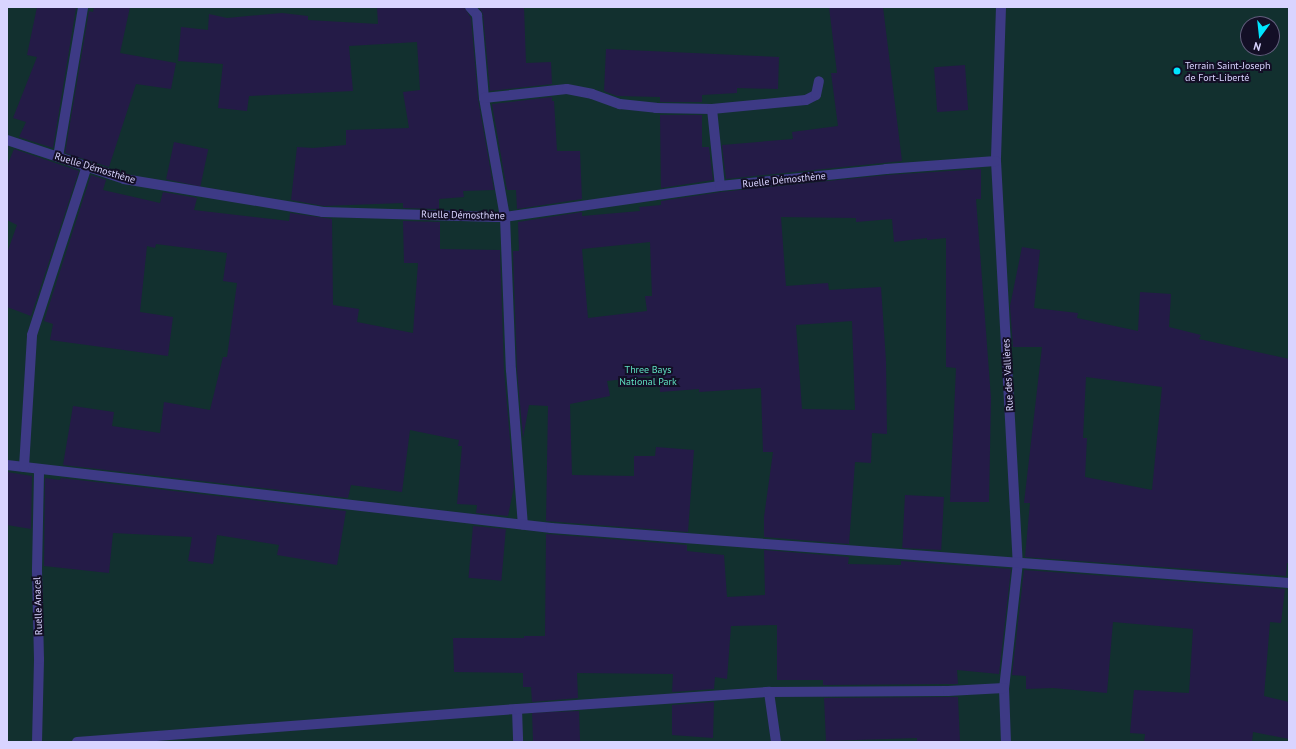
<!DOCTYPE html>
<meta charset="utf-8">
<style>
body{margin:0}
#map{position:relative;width:1296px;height:749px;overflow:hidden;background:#130f26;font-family:"PT Sans",sans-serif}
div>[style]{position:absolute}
.green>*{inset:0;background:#12302f}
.building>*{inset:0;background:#241b47;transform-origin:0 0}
.service>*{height:10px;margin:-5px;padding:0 5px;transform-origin:5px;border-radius:5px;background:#3d3a85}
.minor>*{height:10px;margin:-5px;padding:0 5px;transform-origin:5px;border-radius:5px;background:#3d3a85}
.dots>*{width:11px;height:11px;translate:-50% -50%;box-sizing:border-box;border:2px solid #130f26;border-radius:50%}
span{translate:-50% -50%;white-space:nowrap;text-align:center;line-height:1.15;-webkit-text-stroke:4px #130f26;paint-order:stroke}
.poi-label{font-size:10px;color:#d9d4ff}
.left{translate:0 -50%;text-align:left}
.street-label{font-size:10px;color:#d9d4ff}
.park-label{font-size:10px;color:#5fe0c0}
.frame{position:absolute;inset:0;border:8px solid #d9d4ff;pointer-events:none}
.north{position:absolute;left:1240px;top:16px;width:40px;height:40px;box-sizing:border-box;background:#130f26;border:1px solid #625e7d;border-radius:50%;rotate:195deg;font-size:11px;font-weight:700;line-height:16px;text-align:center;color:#d9d4ff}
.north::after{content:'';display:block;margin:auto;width:14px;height:18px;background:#00e5ff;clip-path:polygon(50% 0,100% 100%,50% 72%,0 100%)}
</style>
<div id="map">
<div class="green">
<i style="clip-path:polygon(evenodd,7px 7px,1289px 7px,1289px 742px,7px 742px,7px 7px,1248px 24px,1272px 24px,1272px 48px,1248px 48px,1248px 24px)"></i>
</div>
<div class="building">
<i style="clip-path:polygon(37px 7px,76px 8px,53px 148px,19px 137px,26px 122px,13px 118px,37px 57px,27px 55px)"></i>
<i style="clip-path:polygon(94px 7px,130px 7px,120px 53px,176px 63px,171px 89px,136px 84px,109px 167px,65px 153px,89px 11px,93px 12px)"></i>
<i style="clip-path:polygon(377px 7px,464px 7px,471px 18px,478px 99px,494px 190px,463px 191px,464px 197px,439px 199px,439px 209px,403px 208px,403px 203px,324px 206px,291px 200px,297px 147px,313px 148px,346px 145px,346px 130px,409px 128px,403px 92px,420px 90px,417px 42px,349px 46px,353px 91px,249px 96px,247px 111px,218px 108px,223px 64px,178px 61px,181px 27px,208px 30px,209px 14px,227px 18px,282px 13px,308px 16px,308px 20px,378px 24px)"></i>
<i style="clip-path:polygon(479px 7px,524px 7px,526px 63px,551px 62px,552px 84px,490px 91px,483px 14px)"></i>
<i style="clip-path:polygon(829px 7px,883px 7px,902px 161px,726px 179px,722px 145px,793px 139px,792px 132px,838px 126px,831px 73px,837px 73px)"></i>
<i style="clip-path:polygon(606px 49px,779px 57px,778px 89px,737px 88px,737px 93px,702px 95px,702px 102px,660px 102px,660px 97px,617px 96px,604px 91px)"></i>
<i style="left:965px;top:65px;width:45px;height:31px;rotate:86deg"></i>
<i style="clip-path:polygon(552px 97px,552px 101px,554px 101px,557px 151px,580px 151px,582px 199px,517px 209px,516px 190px,507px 190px,492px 104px)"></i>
<i style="clip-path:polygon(660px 115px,702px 115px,702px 147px,709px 147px,713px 180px,661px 188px)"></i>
<i style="left:174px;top:142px;width:35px;height:38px;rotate:12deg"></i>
<i style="clip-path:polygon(14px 149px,79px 171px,31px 316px,7px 307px,7px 253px,17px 225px,7px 220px,7px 166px)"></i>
<i style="clip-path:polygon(evenodd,981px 169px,981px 199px,976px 199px,991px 398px,989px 502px,950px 502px,956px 368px,946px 367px,946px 238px,927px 240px,927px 238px,894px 242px,892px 219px,856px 222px,856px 218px,781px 217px,786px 286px,828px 283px,829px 290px,881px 287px,886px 361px,887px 434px,872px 433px,871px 463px,855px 462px,849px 544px,764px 537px,764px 517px,773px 452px,763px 452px,761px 388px,699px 392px,699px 389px,660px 392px,659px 375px,607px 381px,610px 396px,570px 404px,572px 475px,634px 476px,634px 456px,655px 456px,656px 447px,694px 450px,688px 532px,546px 521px,548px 406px,529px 405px,523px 438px,517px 370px,513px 251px,519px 251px,518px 222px,582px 212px,582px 216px,640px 211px,639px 207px,661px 205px,661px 201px,721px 192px,887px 175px,981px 169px,650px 242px,652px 296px,645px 296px,647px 311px,588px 318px,582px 249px,650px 242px,981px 169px,852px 321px,855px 410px,802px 409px,796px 325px,852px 321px)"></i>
<i style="clip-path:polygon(91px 175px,106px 180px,103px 190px,160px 203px,163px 192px,197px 198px,194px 210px,289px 221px,290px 213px,332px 219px,333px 305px,359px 309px,357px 322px,413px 333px,418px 263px,404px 263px,403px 221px,440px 222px,440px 249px,500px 250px,504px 370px,514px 487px,508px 516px,476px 513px,477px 505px,457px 504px,462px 446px,458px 446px,459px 440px,410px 430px,402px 492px,351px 485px,348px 498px,63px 465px,73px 406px,114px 412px,112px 426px,160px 433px,164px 402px,210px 410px,223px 357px,227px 357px,237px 283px,223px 281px,227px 253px,156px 244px,155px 248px,147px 246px,140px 312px,173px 317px,168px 356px,50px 340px,53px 324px,44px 321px)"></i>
<i style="clip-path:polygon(evenodd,1022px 247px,1040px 250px,1034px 308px,1078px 313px,1077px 318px,1138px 331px,1140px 292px,1171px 294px,1169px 327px,1201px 335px,1199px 339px,1289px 359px,1289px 563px,1287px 563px,1286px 576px,1025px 557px,1030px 503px,1024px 503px,1042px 347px,1013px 347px,1010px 306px,1022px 247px,1086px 377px,1162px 387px,1152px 490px,1085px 477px,1087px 438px,1083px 438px,1086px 377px)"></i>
<i style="clip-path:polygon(7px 472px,32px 476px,31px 529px,7px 525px)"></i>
<i style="clip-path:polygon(45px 478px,60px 480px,61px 478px,346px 511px,337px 565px,277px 555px,279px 545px,217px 535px,213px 564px,188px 561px,192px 537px,113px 533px,109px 573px,44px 566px)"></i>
<i style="left:905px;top:495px;width:39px;height:53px;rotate:3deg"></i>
<i style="left:473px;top:526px;width:33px;height:52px;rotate:5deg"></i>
<i style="clip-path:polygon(546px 534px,687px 545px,687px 551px,724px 555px,727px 597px,765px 595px,764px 550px,849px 557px,848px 564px,901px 565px,901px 561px,1011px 569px,999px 674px,957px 670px,958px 684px,948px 684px,823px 685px,823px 680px,777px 680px,777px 625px,731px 626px,727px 679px,715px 677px,714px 689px,672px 692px,673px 674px,577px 673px,578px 698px,532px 702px,531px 687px,523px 687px,523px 673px,454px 672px,453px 638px,524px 638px,524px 636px,545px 636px)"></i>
<i style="clip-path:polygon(1024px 570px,1285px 589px,1281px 623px,1270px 622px,1264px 696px,1289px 702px,1289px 739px,1253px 732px,1252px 742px,1144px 742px,1145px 734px,1130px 733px,1134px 690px,1189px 693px,1193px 629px,1113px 622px,1107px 693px,1053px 688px,1026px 689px,1026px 676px,1012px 675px)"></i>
<i style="clip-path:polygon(958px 697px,960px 742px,917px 742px,917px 738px,826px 741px,824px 698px)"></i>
<i style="clip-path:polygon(714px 702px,713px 738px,672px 735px,672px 705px)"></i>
<i style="left:579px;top:711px;width:31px;height:47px;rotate:88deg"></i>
</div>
<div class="service">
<i style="left:769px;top:692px;width:50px;rotate:82deg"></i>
</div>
<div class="minor">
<i style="left:470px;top:7px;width:11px;rotate:49deg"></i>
<i style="left:477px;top:15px;width:83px;rotate:85.2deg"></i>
<i style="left:484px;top:98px;width:121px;rotate:80deg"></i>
<i style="left:505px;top:217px;width:153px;rotate:87.8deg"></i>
<i style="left:511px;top:370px;width:155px;rotate:85.6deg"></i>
<i style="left:1001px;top:7px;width:154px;rotate:91.9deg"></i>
<i style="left:996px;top:161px;width:402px;rotate:86.9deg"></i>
<i style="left:1018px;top:562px;width:127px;rotate:96.3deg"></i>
<i style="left:1004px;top:688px;width:54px;rotate:87.9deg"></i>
<i style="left:484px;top:98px;width:83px;rotate:-6.2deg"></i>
<i style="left:567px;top:89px;width:25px;rotate:11deg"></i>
<i style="left:592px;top:94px;width:30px;rotate:20deg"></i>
<i style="left:620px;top:104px;width:36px;rotate:6deg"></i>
<i style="left:656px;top:108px;width:56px;rotate:1deg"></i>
<i style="left:712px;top:109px;width:94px;rotate:-5.5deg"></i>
<i style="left:806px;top:100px;width:11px;rotate:-27deg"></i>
<i style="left:816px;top:95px;width:14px;rotate:-78deg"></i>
<i style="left:712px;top:109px;width:77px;rotate:84.1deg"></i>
<i style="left:7px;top:140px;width:123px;rotate:18.4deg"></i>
<i style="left:124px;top:179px;width:202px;rotate:9.4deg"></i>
<i style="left:323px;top:212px;width:172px;rotate:1.7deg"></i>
<i style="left:495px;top:217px;width:10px"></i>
<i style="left:505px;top:217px;width:217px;rotate:-8.2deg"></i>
<i style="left:720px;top:186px;width:167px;rotate:-5.8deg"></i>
<i style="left:886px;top:169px;width:110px;rotate:-4.2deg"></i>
<i style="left:58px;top:157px;width:152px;rotate:-80.5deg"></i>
<i style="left:7px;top:465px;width:548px;rotate:6.61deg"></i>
<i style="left:551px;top:528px;width:740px;rotate:4.26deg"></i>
<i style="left:24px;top:467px;width:132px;rotate:-86.5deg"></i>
<i style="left:32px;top:335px;width:178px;rotate:-72deg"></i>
<i style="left:517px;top:709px;width:33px;rotate:88deg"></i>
<i style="left:37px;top:742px;width:83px;rotate:-88.6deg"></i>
<i style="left:39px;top:659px;width:90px;rotate:-91.3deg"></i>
<i style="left:37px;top:569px;width:99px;rotate:-88.8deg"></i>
<i style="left:77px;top:742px;width:441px;rotate:-4.3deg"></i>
<i style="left:517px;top:709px;width:253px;rotate:-3.9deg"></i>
<i style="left:769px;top:692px;width:179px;rotate:-0.3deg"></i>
<i style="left:948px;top:691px;width:56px;rotate:-3.1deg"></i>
</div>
<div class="dots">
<i style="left:1177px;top:71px;background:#00e5ff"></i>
</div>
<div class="poi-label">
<span class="left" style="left:1185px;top:71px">Terrain Saint-Joseph<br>de Fort-Liberté</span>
</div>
<div class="street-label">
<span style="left:95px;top:168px;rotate:17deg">Ruelle Démosthène</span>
<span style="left:784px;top:180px;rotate:-6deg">Ruelle Démosthène</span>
<span style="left:463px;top:215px;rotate:1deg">Ruelle Démosthène</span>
<span style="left:1008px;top:375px;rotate:-93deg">Rue des Vallières</span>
<span style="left:38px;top:606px;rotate:-92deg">Ruelle Anacel</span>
</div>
<div class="park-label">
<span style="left:648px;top:375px">Three Bays<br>National Park</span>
</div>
<div class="frame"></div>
<div class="north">N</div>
</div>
